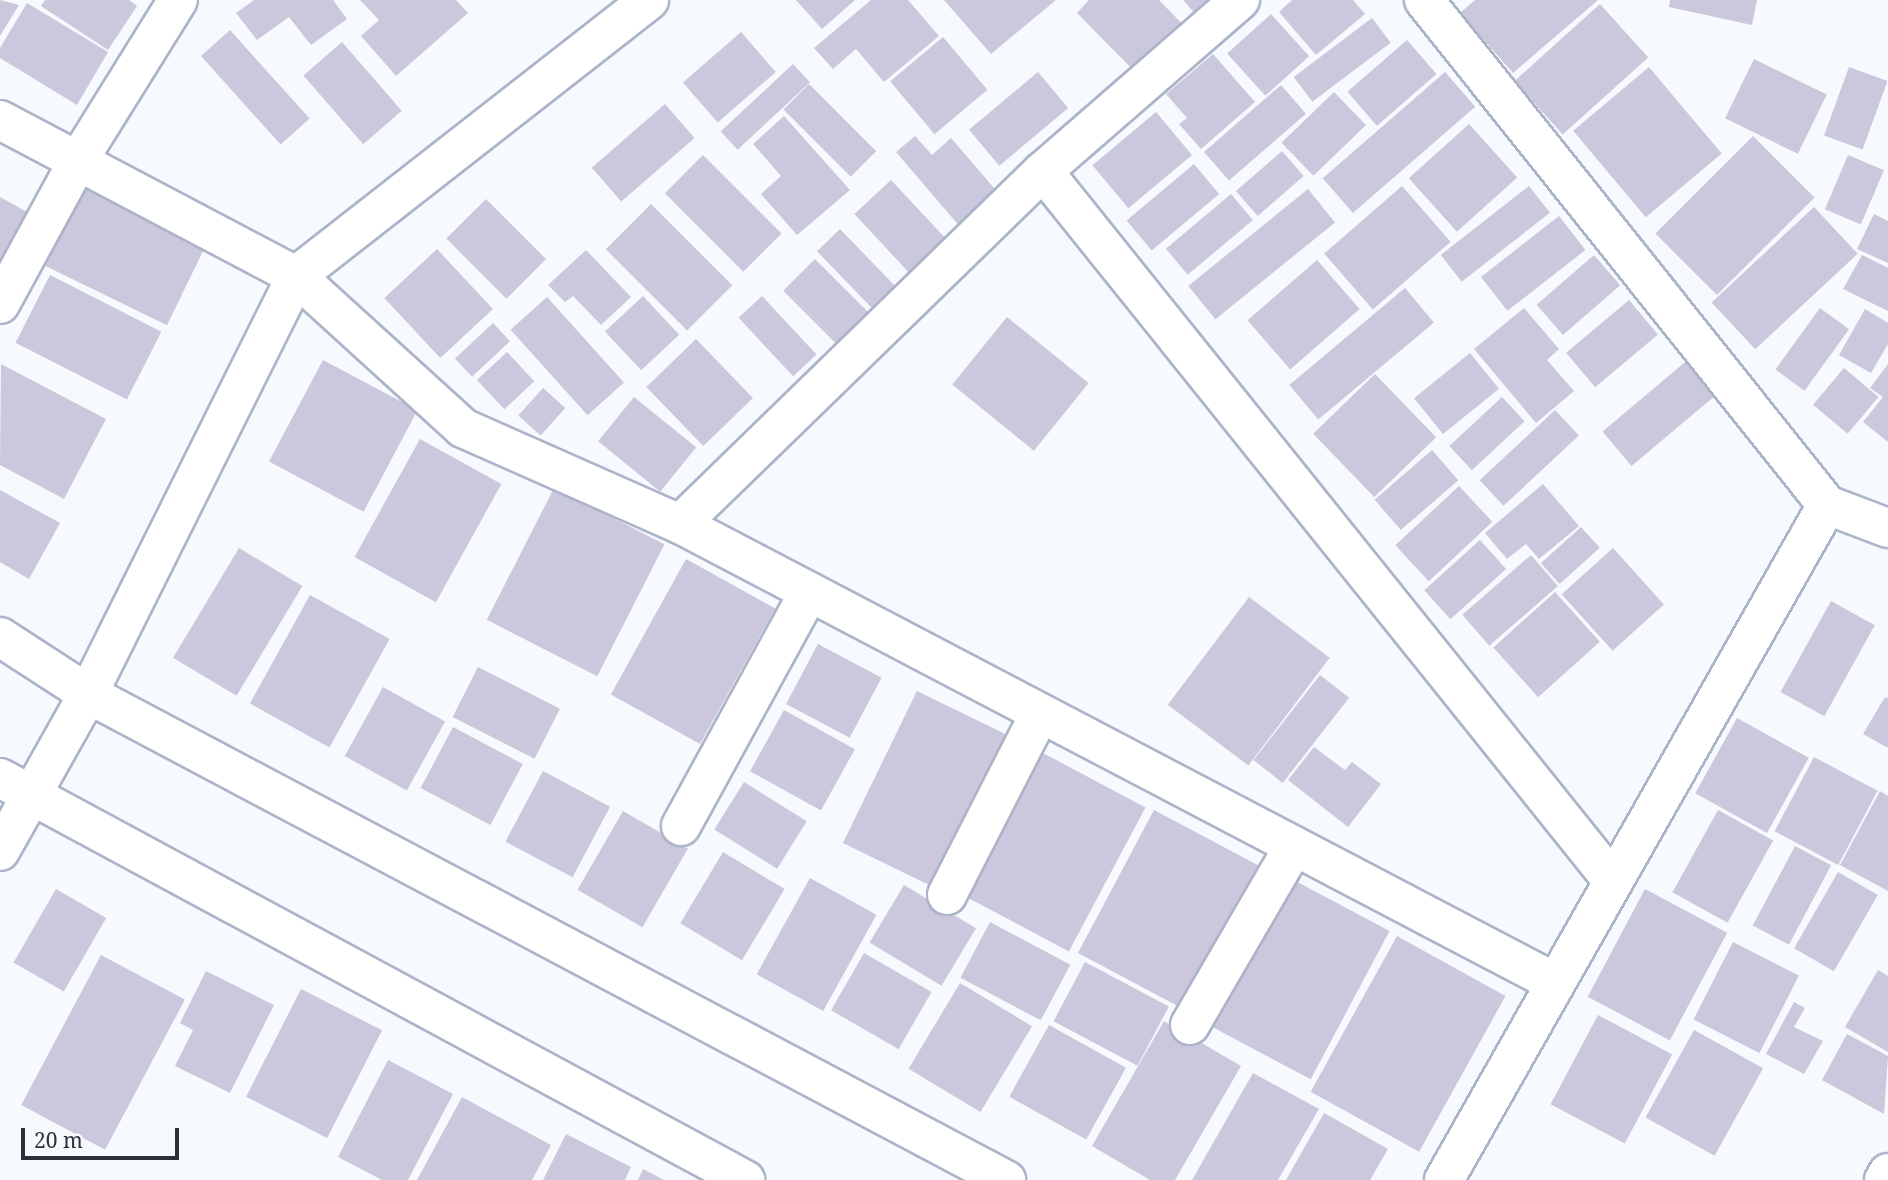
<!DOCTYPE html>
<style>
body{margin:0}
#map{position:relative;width:1888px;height:1180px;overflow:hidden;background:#f6f9fd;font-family:"Noto Serif",serif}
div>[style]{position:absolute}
.building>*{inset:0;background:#cbc7dc;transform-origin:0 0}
.roads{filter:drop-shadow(2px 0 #abb4c8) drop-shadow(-2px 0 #abb4c8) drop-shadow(0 2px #abb4c8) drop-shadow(0 -2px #abb4c8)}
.minor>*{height:38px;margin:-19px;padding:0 19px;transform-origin:19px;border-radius:19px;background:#fff}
span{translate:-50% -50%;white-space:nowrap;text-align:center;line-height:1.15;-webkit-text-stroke:6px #f6f9fd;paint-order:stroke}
.scale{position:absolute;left:21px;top:1128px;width:158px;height:32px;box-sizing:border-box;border:4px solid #2c3038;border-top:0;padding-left:9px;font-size:21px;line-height:24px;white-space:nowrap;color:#2c3038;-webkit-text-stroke:5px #f6f9fd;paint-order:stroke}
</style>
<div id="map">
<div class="building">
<i style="clip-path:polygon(0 0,19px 5px,0 36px)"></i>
<i style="clip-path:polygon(45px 0,129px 0,137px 6px,108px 50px,41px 6px)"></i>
<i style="clip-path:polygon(254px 0,333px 0,347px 19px,311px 45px,289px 17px,257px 40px,236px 13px)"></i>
<i style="clip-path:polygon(360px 0,456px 0,468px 13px,396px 76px,361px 36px,379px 20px)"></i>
<i style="clip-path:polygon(796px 0,855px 0,822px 29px)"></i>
<i style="clip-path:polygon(871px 0,908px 0,939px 36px,884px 82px,856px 49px,833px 69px,814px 48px)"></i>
<i style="clip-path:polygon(944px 0,1056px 0,991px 54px)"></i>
<i style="clip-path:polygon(1089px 0,1159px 0,1190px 32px,1142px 79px,1077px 13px)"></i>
<i style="clip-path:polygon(1183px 0,1230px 0,1203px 23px)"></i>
<i style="clip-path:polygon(1292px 0,1353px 0,1365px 14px,1316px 55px,1279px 12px)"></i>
<i style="clip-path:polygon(1475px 0,1598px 0,1513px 73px,1460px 13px)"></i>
<i style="clip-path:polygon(1670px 0,1757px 0,1752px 25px,1669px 7px)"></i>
<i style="clip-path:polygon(27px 3px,108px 52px,77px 105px,0 58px,0 48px)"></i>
<i style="left:1600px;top:4px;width:72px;height:115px;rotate:48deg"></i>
<i style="left:1271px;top:14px;width:57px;height:59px;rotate:48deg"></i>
<i style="left:1372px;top:18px;width:31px;height:98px;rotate:53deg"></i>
<i style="left:230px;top:30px;width:119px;height:39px;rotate:48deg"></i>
<i style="left:741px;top:32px;width:53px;height:77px;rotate:49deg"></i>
<i style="left:943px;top:37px;width:69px;height:69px;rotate:50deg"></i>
<i style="left:1407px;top:40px;width:45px;height:79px;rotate:49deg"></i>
<i style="left:342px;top:42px;width:91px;height:51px;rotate:49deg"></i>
<i style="clip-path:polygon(1213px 54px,1255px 102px,1201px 149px,1179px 124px,1187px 118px,1166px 94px)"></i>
<i style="left:1754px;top:59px;width:81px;height:66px;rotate:26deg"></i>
<i style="left:793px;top:64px;width:25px;height:99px;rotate:47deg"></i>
<i style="left:1649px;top:67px;width:113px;height:99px;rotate:50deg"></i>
<i style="left:1849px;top:67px;width:41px;height:73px;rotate:20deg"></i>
<i style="left:1038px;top:72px;width:47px;height:90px;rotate:50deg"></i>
<i style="left:1445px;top:72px;width:46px;height:162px;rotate:49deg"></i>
<i style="left:809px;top:84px;width:95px;height:36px;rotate:45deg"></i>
<i style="left:1281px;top:85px;width:38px;height:102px;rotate:49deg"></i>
<i style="left:1334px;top:92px;width:46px;height:73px;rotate:46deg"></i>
<i style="left:665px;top:104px;width:45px;height:97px;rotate:49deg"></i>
<i style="left:1156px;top:112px;width:56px;height:83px;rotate:50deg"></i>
<i style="clip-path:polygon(784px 116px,850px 190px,797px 235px,761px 194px,781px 176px,753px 144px)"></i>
<i style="left:1469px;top:124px;width:72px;height:81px;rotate:48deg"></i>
<i style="clip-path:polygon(915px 136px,932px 155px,951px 138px,1000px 195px,961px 228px,896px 152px)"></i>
<i style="left:1753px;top:136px;width:87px;height:138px;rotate:45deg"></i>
<i style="left:1282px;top:151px;width:33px;height:61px;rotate:49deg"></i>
<i style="left:703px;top:155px;width:111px;height:54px;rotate:45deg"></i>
<i style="left:1848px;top:155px;width:39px;height:59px;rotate:23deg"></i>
<i style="left:1194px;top:164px;width:39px;height:88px;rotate:50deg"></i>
<i style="left:89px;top:177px;width:135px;height:99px;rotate:26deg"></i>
<i style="left:891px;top:180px;width:88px;height:50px;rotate:47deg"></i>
<i style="left:1402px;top:186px;width:74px;height:103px;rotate:49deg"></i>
<i style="left:1529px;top:186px;width:34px;height:112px;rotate:52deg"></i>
<i style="left:1308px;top:189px;width:43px;height:154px;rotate:51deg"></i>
<i style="left:1231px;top:194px;width:34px;height:85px;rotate:50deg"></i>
<i style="clip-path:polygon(0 197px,29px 213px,0 266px)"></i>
<i style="left:486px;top:199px;width:85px;height:56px;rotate:45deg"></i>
<i style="left:651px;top:204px;width:115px;height:64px;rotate:45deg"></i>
<i style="left:1814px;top:207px;width:64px;height:140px;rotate:47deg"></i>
<i style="clip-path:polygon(1874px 214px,1888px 221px,1888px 263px,1857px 249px)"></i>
<i style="left:1559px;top:216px;width:43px;height:99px;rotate:52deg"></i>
<i style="left:840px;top:229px;width:87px;height:32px;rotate:46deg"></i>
<i style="left:437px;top:249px;width:82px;height:72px;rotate:47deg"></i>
<i style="clip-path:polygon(586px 250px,631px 297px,601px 325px,573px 296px,565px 302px,548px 285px)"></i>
<i style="left:1594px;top:255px;width:40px;height:76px;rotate:49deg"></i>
<i style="clip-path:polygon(1862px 255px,1888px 268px,1888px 311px,1843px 289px)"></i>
<i style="left:815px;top:259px;width:76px;height:45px;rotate:45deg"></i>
<i style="left:1317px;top:260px;width:65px;height:92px;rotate:49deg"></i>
<i style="left:50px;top:275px;width:125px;height:76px;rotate:27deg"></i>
<i style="left:1405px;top:288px;width:45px;height:151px;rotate:50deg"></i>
<i style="left:643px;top:296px;width:53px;height:52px;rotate:47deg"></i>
<i style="left:762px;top:296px;width:80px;height:32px;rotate:47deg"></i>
<i style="left:547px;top:297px;width:115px;height:49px;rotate:48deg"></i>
<i style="left:1629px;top:300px;width:45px;height:82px;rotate:50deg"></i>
<i style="clip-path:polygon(1524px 308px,1559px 349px,1547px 360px,1574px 391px,1536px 423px,1474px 349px)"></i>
<i style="left:1820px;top:308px;width:36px;height:76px;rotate:36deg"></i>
<i style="clip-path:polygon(1865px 309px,1888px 323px,1888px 344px,1871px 373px,1839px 355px)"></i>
<i style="left:1007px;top:317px;width:105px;height:87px;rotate:39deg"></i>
<i style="left:493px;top:323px;width:25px;height:52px;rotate:47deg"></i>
<i style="left:696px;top:339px;width:82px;height:69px;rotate:46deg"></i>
<i style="left:507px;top:352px;width:40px;height:41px;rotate:47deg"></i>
<i style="left:1470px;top:353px;width:46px;height:72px;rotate:51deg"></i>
<i style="left:1696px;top:353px;width:45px;height:122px;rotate:50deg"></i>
<i style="left:323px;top:360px;width:107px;height:115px;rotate:28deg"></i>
<i style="clip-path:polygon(1px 364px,106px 419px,64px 499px,0 465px)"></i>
<i style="clip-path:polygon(1888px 364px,1888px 442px,1863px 422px,1883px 397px,1870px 388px)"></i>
<i style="left:1844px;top:368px;width:45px;height:48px;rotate:40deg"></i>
<i style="left:1375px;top:374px;width:88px;height:86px;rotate:46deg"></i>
<i style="left:543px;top:388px;width:30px;height:37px;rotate:42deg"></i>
<i style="left:634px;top:397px;width:80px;height:57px;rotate:39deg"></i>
<i style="left:1502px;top:397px;width:33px;height:72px;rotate:47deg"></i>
<i style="left:1555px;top:410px;width:35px;height:103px;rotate:47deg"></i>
<i style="left:420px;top:439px;width:93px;height:135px;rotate:29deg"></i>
<i style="left:1432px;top:450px;width:40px;height:76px;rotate:49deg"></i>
<i style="clip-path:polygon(1543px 484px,1579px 526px,1539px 559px,1526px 544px,1507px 559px,1485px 533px)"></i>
<i style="left:1459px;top:486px;width:49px;height:87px;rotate:47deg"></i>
<i style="left:554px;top:488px;width:124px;height:148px;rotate:27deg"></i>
<i style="clip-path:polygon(0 490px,60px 523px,29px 579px,0 562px)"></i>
<i style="left:1581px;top:527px;width:28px;height:54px;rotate:48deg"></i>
<i style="left:1480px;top:540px;width:39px;height:75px;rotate:48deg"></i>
<i style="left:239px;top:548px;width:74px;height:128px;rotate:31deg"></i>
<i style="left:1613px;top:548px;width:76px;height:69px;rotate:48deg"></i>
<i style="left:1531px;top:555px;width:41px;height:91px;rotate:49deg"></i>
<i style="left:686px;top:559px;width:102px;height:155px;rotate:29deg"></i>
<i style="left:1555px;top:592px;width:67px;height:83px;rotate:48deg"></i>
<i style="left:310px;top:595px;width:91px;height:124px;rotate:29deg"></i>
<i style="left:1249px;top:597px;width:101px;height:135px;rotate:37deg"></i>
<i style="left:1831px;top:601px;width:50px;height:104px;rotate:29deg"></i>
<i style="left:818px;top:644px;width:72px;height:68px;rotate:28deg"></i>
<i style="left:478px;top:667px;width:92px;height:56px;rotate:27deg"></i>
<i style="left:1320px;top:675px;width:37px;height:108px;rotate:38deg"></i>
<i style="left:383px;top:687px;width:71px;height:79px;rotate:29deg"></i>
<i style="left:917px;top:691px;width:105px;height:169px;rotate:26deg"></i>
<i style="clip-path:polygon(1885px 697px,1888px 698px,1888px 748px,1863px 734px)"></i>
<i style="left:784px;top:710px;width:81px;height:70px;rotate:29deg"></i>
<i style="left:1737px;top:718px;width:82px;height:86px;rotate:29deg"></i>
<i style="left:453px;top:727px;width:79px;height:69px;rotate:28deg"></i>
<i style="clip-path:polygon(1314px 747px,1345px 770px,1352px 762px,1381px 784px,1348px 827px,1288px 780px)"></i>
<i style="left:1043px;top:753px;width:116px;height:163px;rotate:28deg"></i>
<i style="left:1814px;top:757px;width:72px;height:84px;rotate:28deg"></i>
<i style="left:543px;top:771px;width:76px;height:80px;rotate:28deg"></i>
<i style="left:744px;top:782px;width:74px;height:56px;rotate:32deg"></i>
<i style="clip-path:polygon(1880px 791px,1888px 796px,1888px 891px,1840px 865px)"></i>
<i style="left:1154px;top:810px;width:120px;height:162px;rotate:28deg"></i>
<i style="left:1718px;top:810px;width:63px;height:94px;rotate:29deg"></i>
<i style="left:623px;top:811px;width:75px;height:91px;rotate:30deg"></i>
<i style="left:1795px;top:846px;width:41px;height:90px;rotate:28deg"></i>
<i style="left:723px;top:852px;width:72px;height:83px;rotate:31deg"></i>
<i style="left:1838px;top:872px;width:46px;height:88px;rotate:30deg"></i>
<i style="left:1288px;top:877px;width:115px;height:168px;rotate:28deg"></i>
<i style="left:810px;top:878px;width:76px;height:110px;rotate:29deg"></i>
<i style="left:904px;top:885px;width:84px;height:67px;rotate:31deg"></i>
<i style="left:56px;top:889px;width:58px;height:85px;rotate:30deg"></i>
<i style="left:1645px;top:889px;width:93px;height:122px;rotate:28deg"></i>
<i style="left:990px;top:922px;width:91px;height:63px;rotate:28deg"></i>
<i style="left:1397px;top:936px;width:124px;height:178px;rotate:29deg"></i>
<i style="left:1733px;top:942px;width:74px;height:87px;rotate:27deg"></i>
<i style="left:864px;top:953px;width:78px;height:66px;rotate:30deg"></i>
<i style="left:101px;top:955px;width:95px;height:170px;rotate:28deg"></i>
<i style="left:1085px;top:962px;width:95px;height:67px;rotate:28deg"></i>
<i style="clip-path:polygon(1878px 970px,1888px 976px,1888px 1052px,1845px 1027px)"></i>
<i style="clip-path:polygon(206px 971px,274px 1005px,230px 1093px,175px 1066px,193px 1030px,180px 1023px)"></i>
<i style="left:960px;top:983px;width:84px;height:100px;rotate:31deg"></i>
<i style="left:301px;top:989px;width:91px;height:121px;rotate:27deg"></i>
<i style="clip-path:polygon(1794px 1002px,1805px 1008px,1794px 1027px,1823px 1041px,1804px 1074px,1766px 1054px)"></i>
<i style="left:1598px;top:1015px;width:84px;height:101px;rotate:28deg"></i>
<i style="clip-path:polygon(1164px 1021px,1241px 1066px,1175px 1180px,1150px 1180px,1092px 1146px)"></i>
<i style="left:1049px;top:1025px;width:88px;height:82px;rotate:29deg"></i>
<i style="left:1694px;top:1030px;width:79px;height:100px;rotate:29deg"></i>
<i style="clip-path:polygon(1847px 1034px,1888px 1056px,1884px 1114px,1822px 1080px)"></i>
<i style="clip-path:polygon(388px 1060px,453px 1094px,408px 1180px,382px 1180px,338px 1157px)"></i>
<i style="clip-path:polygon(1253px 1073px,1319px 1109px,1278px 1180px,1192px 1180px)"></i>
<i style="clip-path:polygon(462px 1097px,551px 1145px,532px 1180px,417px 1180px)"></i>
<i style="clip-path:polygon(1324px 1113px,1388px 1149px,1370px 1180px,1286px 1180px)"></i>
<i style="clip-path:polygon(566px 1134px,631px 1167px,625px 1180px,543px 1180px)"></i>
<i style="clip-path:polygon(643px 1169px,664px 1180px,638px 1180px)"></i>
</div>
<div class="roads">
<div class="minor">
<i style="left:1424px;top:0;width:646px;rotate:51.41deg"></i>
<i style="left:1827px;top:505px;width:65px;rotate:20.7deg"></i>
<i style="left:0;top:120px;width:335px;rotate:27.8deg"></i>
<i style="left:296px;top:276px;width:226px;rotate:42.3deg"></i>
<i style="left:463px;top:428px;width:237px;rotate:23.9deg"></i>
<i style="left:680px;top:524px;width:987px;rotate:27.66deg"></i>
<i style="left:1043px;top:171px;width:909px;rotate:51.25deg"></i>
<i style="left:0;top:304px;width:165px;rotate:-61.4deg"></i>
<i style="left:79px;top:159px;width:187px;rotate:-58.1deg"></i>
<i style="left:680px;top:524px;width:506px;rotate:-44.2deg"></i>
<i style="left:1043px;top:171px;width:261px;rotate:-41deg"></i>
<i style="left:0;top:637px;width:105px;rotate:32.9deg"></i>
<i style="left:88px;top:694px;width:1039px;rotate:27.9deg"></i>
<i style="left:0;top:778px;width:847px;rotate:28.35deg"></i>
<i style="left:681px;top:826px;width:267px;rotate:-61.3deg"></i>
<i style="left:0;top:851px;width:180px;rotate:-60.7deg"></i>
<i style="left:88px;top:694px;width:467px;rotate:-63.5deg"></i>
<i style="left:296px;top:276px;width:448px;rotate:-38deg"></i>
<i style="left:947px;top:895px;width:204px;rotate:-62.9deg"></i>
<i style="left:1190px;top:1025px;width:207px;rotate:-59.8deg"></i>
<i style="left:1444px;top:1180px;width:776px;rotate:-60.43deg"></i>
<i style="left:1884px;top:1180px;width:8px;rotate:-60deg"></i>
</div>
</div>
<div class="scale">20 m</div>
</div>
